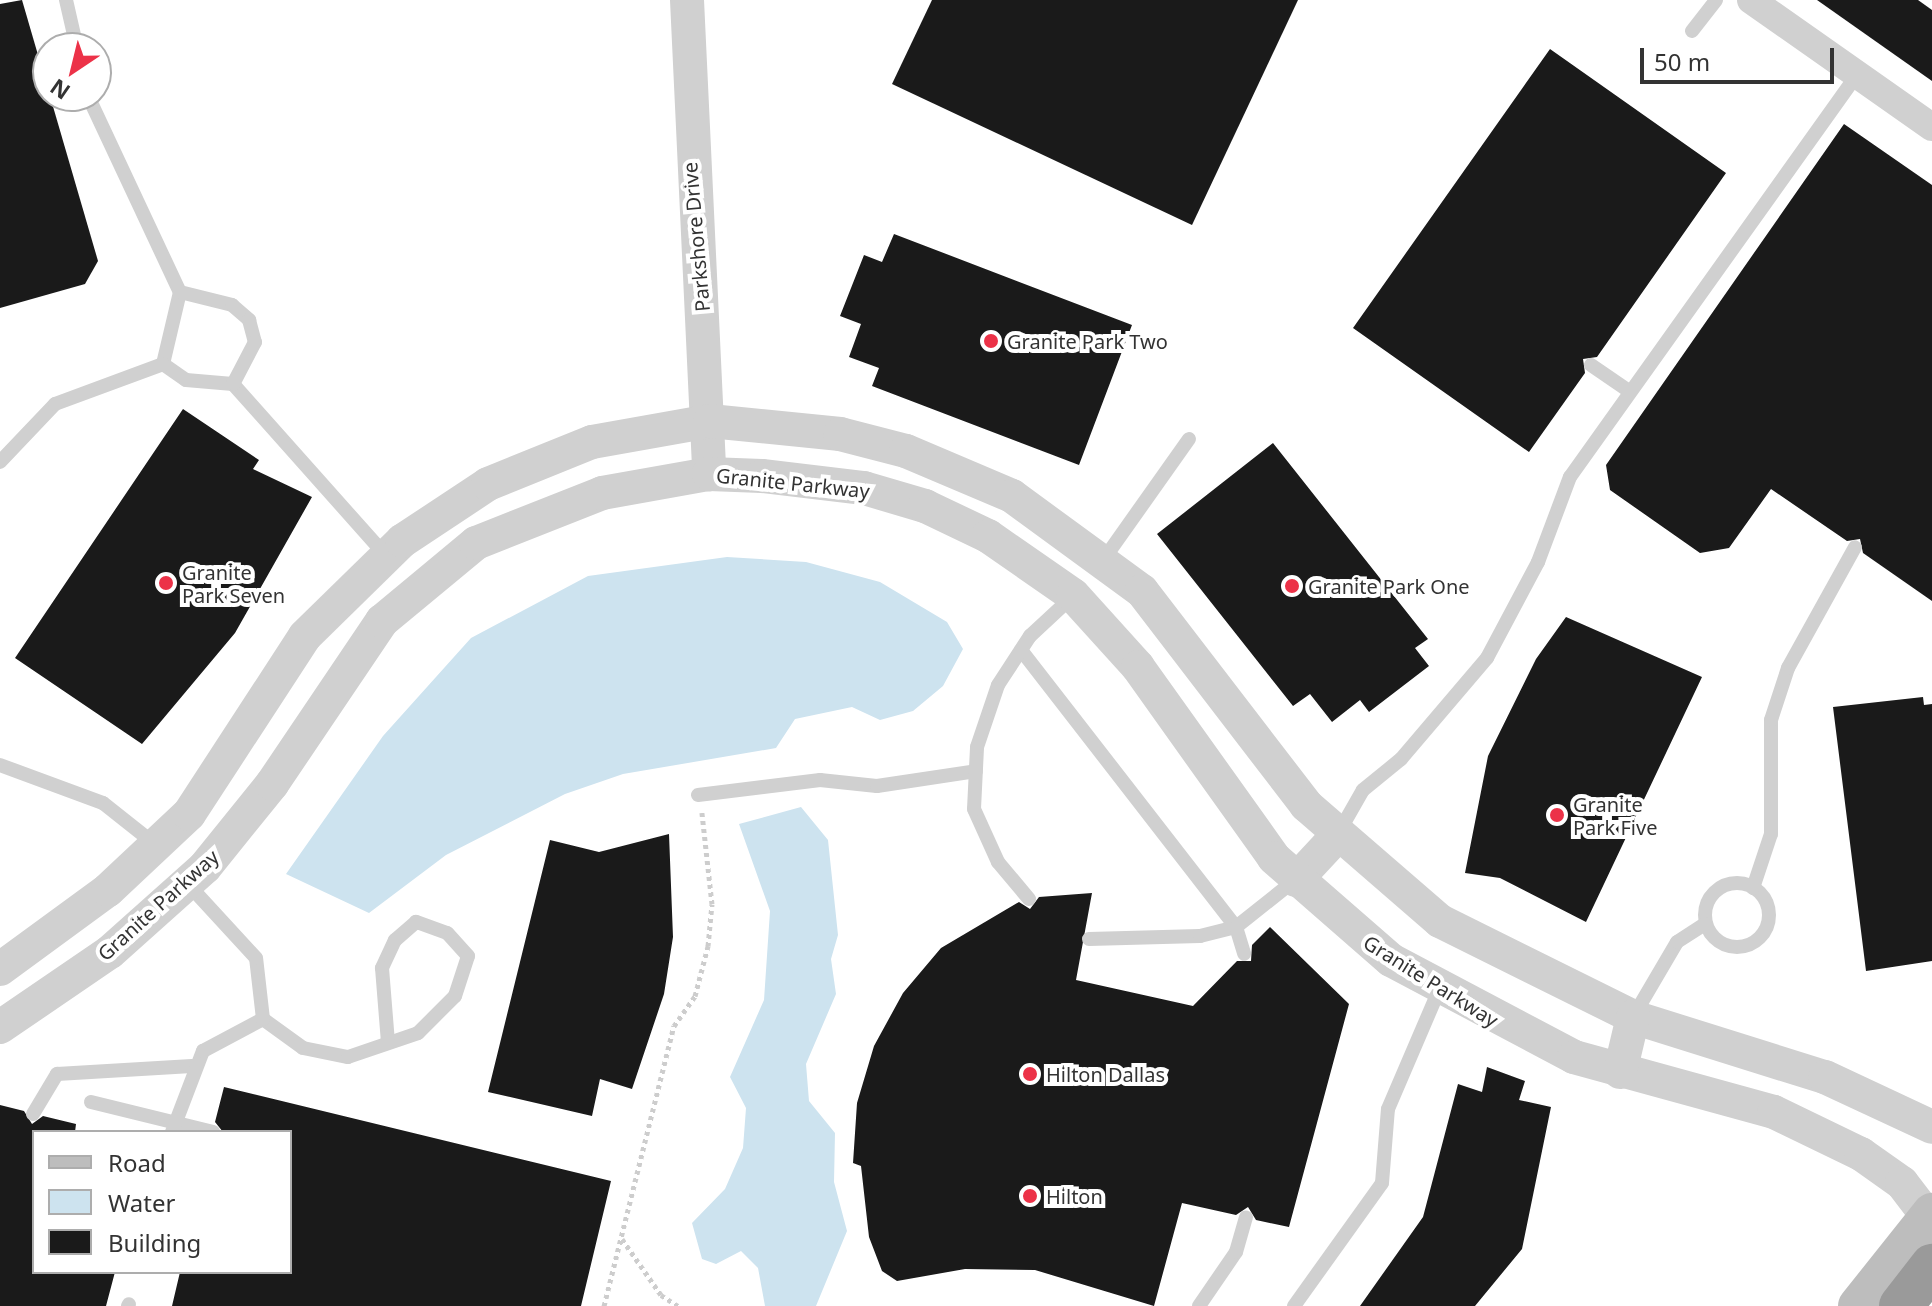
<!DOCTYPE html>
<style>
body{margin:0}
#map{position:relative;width:1932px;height:1306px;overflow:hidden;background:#fff;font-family:"Noto Sans",sans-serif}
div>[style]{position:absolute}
.water>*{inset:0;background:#cde3ef}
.building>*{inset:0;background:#1a1a1a}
.path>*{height:5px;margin-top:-2.5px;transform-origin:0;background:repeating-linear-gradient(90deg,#cdcdcd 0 4px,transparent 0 8px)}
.service>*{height:14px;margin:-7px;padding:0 7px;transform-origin:7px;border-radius:7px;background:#d0d0d0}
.service>.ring{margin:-7px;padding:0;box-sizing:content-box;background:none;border:14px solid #d0d0d0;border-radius:50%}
.minor>*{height:28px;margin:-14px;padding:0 14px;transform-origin:14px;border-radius:14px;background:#d0d0d0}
.tertiary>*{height:34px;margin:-17px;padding:0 17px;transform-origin:17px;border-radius:17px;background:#d0d0d0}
.secondary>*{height:40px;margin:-20px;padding:0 20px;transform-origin:20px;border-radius:20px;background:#bdbdbd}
.motorway>*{height:44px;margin:-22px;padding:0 22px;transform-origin:22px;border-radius:22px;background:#9a9a9a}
.dots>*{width:22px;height:22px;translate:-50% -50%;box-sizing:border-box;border:4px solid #fff;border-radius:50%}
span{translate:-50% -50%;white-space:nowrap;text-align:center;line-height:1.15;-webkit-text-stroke:8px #fff;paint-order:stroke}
.street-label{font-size:20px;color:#333}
.poi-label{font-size:20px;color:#333}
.left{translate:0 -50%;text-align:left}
.legend{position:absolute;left:32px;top:1130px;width:260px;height:144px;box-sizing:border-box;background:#fff;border:2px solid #adadad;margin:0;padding:10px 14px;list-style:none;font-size:24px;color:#333}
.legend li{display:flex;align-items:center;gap:16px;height:40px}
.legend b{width:40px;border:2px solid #adadad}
.north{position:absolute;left:32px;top:32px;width:80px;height:80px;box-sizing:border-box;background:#fff;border:2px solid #adadad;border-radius:50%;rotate:215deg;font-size:22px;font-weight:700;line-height:32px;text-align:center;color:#333}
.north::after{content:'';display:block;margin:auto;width:28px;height:36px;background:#ec3248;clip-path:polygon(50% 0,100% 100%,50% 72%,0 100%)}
.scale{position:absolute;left:1640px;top:48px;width:194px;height:36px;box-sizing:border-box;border:4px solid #333;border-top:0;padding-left:10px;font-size:24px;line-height:28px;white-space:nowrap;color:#333;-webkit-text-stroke:6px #fff;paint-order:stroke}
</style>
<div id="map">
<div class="water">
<i style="clip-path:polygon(727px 557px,806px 562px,880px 582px,947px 622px,963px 649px,943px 686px,913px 711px,880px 720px,852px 707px,795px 719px,776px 748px,623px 774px,565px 794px,446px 855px,369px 913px,286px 874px,383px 736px,471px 638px,588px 576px)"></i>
<i style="clip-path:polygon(801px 807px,828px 840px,838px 935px,831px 959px,836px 994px,806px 1064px,809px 1101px,835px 1133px,834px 1182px,847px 1231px,816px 1306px,765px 1306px,758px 1268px,741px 1251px,716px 1264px,702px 1259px,692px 1223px,725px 1189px,743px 1148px,746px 1108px,730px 1077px,764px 1000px,770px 911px,739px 824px)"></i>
</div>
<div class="building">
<i style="clip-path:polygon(22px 0,98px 261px,85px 284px,0 308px,0 4px)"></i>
<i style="clip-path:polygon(932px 0,1298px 0,1192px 225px,892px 84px)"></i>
<i style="clip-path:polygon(1817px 0,1918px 0,1932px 10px,1932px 81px)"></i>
<i style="clip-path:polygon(1550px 49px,1726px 173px,1597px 357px,1583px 359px,1585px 373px,1529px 452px,1353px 328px)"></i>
<i style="clip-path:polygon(1844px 124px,1932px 185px,1932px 601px,1863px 553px,1860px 539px,1847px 541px,1771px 489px,1729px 548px,1700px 553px,1610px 490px,1606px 465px)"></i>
<i style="clip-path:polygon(894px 234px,1132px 325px,1079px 465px,872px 386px,879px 368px,849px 357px,861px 324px,840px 316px,864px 255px,882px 262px)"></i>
<i style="clip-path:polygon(183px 409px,259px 460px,253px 469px,312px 497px,235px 633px,142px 744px,15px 658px)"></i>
<i style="clip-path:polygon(1273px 443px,1428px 639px,1415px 648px,1429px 666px,1369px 712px,1360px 700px,1332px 722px,1310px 694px,1293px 706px,1157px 534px)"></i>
<i style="clip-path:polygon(1566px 617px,1702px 677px,1586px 922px,1500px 878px,1465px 873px,1488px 756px,1536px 659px)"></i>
<i style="clip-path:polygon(1923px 697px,1924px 705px,1932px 704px,1932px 961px,1866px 971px,1833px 707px)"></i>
<i style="clip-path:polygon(669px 834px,673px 937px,664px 994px,632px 1089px,600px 1079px,592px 1116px,488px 1092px,550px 840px,599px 852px)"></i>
<i style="clip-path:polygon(1092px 893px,1076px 980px,1193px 1006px,1237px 961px,1251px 961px,1252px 945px,1270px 927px,1349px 1004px,1289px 1227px,1256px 1220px,1248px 1207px,1236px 1215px,1182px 1203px,1154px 1306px,1035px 1270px,965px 1269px,897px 1281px,882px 1271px,869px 1237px,861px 1166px,853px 1163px,857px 1103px,874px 1046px,903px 993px,941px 948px,1019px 902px,1030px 909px,1039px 897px)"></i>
<i style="clip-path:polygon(1487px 1067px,1525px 1081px,1519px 1100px,1551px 1107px,1522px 1249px,1475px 1306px,1360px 1306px,1423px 1217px,1458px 1084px,1482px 1092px)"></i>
<i style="clip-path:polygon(224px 1087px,611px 1181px,581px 1306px,172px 1306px,180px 1272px,290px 1272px,290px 1132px,223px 1132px,215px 1122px)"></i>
<i style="clip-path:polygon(0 1105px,24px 1111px,32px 1124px,43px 1116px,76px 1124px,75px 1132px,34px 1132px,34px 1272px,115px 1272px,106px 1306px,0 1306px)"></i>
</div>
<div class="path">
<i style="left:622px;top:1239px;width:68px;rotate:55.1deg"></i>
<i style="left:661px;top:1295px;width:20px;rotate:33deg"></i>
<i style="left:604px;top:1306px;width:289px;rotate:-76deg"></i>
<i style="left:674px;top:1026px;width:37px;rotate:-55deg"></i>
<i style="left:695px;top:996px;width:52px;rotate:-75.4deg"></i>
<i style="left:708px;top:946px;width:42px;rotate:-84.6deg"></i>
<i style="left:712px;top:904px;width:92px;rotate:-96.3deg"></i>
</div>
<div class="service">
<i style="left:66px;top:0;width:49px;rotate:77.1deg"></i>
<i style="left:1692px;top:31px;width:39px;rotate:-52deg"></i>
<i style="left:88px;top:96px;width:217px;rotate:64.9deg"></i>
<i style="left:180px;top:292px;width:74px;rotate:103.3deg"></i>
<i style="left:163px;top:364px;width:28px;rotate:35deg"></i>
<i style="left:186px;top:380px;width:47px;rotate:4.9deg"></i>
<i style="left:233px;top:384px;width:232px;rotate:48.3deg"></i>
<i style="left:180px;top:292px;width:54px;rotate:14deg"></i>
<i style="left:232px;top:305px;width:23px;rotate:41deg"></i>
<i style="left:249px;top:320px;width:23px;rotate:75deg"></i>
<i style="left:255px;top:342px;width:47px;rotate:117.6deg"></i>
<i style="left:1591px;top:365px;width:46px;rotate:34.4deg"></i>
<i style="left:0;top:462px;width:80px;rotate:-46.5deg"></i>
<i style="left:55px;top:404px;width:115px;rotate:-20.3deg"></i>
<i style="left:1104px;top:559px;width:147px;rotate:-54.7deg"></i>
<i style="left:1021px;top:650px;width:351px;rotate:52.2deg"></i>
<i style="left:1236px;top:927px;width:28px;rotate:73deg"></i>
<i style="left:0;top:765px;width:110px;rotate:20.3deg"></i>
<i style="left:103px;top:803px;width:68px;rotate:38.4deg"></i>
<i style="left:698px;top:795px;width:123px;rotate:-7deg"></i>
<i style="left:820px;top:780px;width:57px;rotate:6deg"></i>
<i style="left:877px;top:786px;width:100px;rotate:-8.6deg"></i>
<i style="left:1339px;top:832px;width:48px;rotate:-60.3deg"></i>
<i style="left:1363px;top:790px;width:49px;rotate:-39.2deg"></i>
<i style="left:1401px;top:759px;width:133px;rotate:-49.6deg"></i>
<i style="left:1487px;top:658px;width:109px;rotate:-62deg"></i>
<i style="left:1538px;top:562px;width:91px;rotate:-69.4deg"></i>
<i style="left:1570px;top:477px;width:494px;rotate:-54.5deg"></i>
<i class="ring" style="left:1705px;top:883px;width:50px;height:50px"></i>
<i style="left:1753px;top:888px;width:57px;rotate:-71.6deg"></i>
<i style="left:1771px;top:834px;width:114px;rotate:-90deg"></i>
<i style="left:1771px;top:720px;width:55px;rotate:-71.9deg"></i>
<i style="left:1788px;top:668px;width:138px;rotate:-61deg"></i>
<i style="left:1029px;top:899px;width:48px;rotate:-130deg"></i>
<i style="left:998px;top:862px;width:58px;rotate:-114.4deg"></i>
<i style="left:974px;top:809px;width:62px;rotate:-87.2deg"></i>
<i style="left:977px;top:747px;width:65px;rotate:-71.3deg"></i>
<i style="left:998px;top:685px;width:59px;rotate:-56.9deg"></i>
<i style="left:1030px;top:636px;width:59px;rotate:-42.9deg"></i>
<i style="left:1089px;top:939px;width:111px;rotate:-1.5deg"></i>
<i style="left:1200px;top:936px;width:37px;rotate:-14deg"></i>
<i style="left:1236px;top:927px;width:75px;rotate:-38.5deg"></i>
<i style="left:1633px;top:1017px;width:87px;rotate:-59.6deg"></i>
<i style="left:1677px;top:942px;width:33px;rotate:-33deg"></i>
<i style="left:263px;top:1019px;width:49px;rotate:35.9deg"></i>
<i style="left:303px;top:1048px;width:46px;rotate:11.3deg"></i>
<i style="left:348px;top:1057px;width:74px;rotate:-18.9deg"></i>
<i style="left:418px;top:1033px;width:52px;rotate:-45deg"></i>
<i style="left:455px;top:996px;width:42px;rotate:-72deg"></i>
<i style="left:468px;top:956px;width:31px;rotate:-132deg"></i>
<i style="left:447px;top:933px;width:33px;rotate:-160deg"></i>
<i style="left:416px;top:922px;width:28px;rotate:139deg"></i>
<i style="left:395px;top:940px;width:31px;rotate:115deg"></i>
<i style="left:382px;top:968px;width:75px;rotate:85.4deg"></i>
<i style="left:91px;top:1102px;width:126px;rotate:13.8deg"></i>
<i style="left:33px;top:1114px;width:47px;rotate:-59deg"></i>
<i style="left:57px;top:1074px;width:135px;rotate:-3.4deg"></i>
<i style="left:172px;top:1132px;width:87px;rotate:-69.1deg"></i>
<i style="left:203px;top:1051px;width:68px;rotate:-28.1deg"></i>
<i style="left:263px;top:1019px;width:61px;rotate:-96.5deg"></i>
<i style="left:256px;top:958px;width:102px;rotate:-132.6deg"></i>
<i style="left:128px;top:1306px;width:2px;rotate:-63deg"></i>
<i style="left:1199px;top:1306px;width:65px;rotate:-55.6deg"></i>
<i style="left:1236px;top:1252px;width:36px;rotate:-74deg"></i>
<i style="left:1294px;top:1306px;width:151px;rotate:-54.4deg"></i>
<i style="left:1382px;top:1183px;width:74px;rotate:-85.4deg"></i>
<i style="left:1388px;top:1109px;width:129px;rotate:-66.8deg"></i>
</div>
<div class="minor">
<i style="left:1751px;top:0;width:221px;rotate:35.1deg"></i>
</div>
<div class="tertiary">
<i style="left:687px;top:0;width:475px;rotate:87.3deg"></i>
<i style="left:1296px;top:880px;width:57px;rotate:-47.1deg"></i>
<i style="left:0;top:969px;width:134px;rotate:-36.2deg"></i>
<i style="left:108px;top:890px;width:111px;rotate:-43.2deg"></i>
<i style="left:189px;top:814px;width:212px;rotate:-56.9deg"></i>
<i style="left:305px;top:636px;width:136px;rotate:-44.4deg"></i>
<i style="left:402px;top:541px;width:103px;rotate:-33.5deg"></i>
<i style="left:488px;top:484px;width:112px;rotate:-22deg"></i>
<i style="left:592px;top:442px;width:120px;rotate:-10.1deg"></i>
<i style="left:710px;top:421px;width:131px;rotate:5.7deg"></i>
<i style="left:840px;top:434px;width:68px;rotate:14.4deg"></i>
<i style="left:906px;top:451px;width:115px;rotate:23deg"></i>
<i style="left:1012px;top:496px;width:161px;rotate:36.2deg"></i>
<i style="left:1142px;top:591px;width:270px;rotate:52.5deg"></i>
<i style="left:1306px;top:805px;width:177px;rotate:40.9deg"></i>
<i style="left:1440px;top:921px;width:216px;rotate:26.4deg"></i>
<i style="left:1633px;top:1017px;width:201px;rotate:17.4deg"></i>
<i style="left:1825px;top:1077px;width:118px;rotate:25deg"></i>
<i style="left:0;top:1027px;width:133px;rotate:-34.3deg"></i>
<i style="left:110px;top:952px;width:127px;rotate:-41.8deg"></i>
<i style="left:205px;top:867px;width:107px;rotate:-51.1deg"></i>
<i style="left:272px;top:784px;width:197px;rotate:-56deg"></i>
<i style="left:382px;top:621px;width:122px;rotate:-39.7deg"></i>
<i style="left:476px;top:543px;width:136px;rotate:-21.6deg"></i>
<i style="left:602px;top:493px;width:109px;rotate:-10.1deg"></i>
<i style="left:709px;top:474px;width:53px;rotate:2.2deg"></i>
<i style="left:762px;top:476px;width:103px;rotate:6.7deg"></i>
<i style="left:864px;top:488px;width:64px;rotate:16.4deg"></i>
<i style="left:925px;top:506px;width:70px;rotate:25.5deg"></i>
<i style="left:988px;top:536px;width:103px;rotate:34.8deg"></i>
<i style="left:1073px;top:595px;width:97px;rotate:47.9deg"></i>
<i style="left:1138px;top:667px;width:234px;rotate:54.5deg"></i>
<i style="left:1274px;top:858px;width:155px;rotate:41.1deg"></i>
<i style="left:1391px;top:960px;width:207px;rotate:27.9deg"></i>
<i style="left:1574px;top:1057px;width:207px;rotate:15.4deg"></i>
<i style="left:1774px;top:1112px;width:97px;rotate:25.8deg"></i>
<i style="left:1861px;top:1154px;width:50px;rotate:35.3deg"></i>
<i style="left:1902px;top:1183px;width:43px;rotate:52.6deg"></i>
<i style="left:1620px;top:1072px;width:57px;rotate:-76.7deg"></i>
</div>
<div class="secondary">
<i style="left:1858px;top:1306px;width:119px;rotate:-51.5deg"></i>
</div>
<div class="motorway">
<i style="left:1901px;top:1306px;width:51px;rotate:-52.2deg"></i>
</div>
<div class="dots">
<i style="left:991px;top:341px;background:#ec3248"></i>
<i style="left:166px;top:583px;background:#ec3248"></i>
<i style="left:1292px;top:586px;background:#ec3248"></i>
<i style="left:1557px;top:815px;background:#ec3248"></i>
<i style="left:1030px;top:1074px;background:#ec3248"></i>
<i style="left:1030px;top:1196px;background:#ec3248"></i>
</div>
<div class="street-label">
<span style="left:696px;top:237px;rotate:-95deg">Parkshore Drive</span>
<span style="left:793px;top:483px;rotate:6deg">Granite Parkway</span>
<span style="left:158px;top:905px;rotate:-42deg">Granite Parkway</span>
<span style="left:1431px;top:981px;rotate:32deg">Granite Parkway</span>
</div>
<div class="poi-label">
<span class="left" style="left:1007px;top:341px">Granite Park Two</span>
<span class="left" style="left:182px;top:584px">Granite<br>Park Seven</span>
<span class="left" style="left:1308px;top:586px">Granite Park One</span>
<span class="left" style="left:1573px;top:816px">Granite<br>Park Five</span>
<span class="left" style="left:1046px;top:1074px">Hilton Dallas</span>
<span class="left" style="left:1046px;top:1196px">Hilton</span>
</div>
<ul class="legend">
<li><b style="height:10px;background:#bdbdbd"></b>Road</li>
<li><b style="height:22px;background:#cde3ef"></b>Water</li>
<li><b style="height:22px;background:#1a1a1a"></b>Building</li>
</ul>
<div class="north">N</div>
<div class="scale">50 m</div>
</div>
